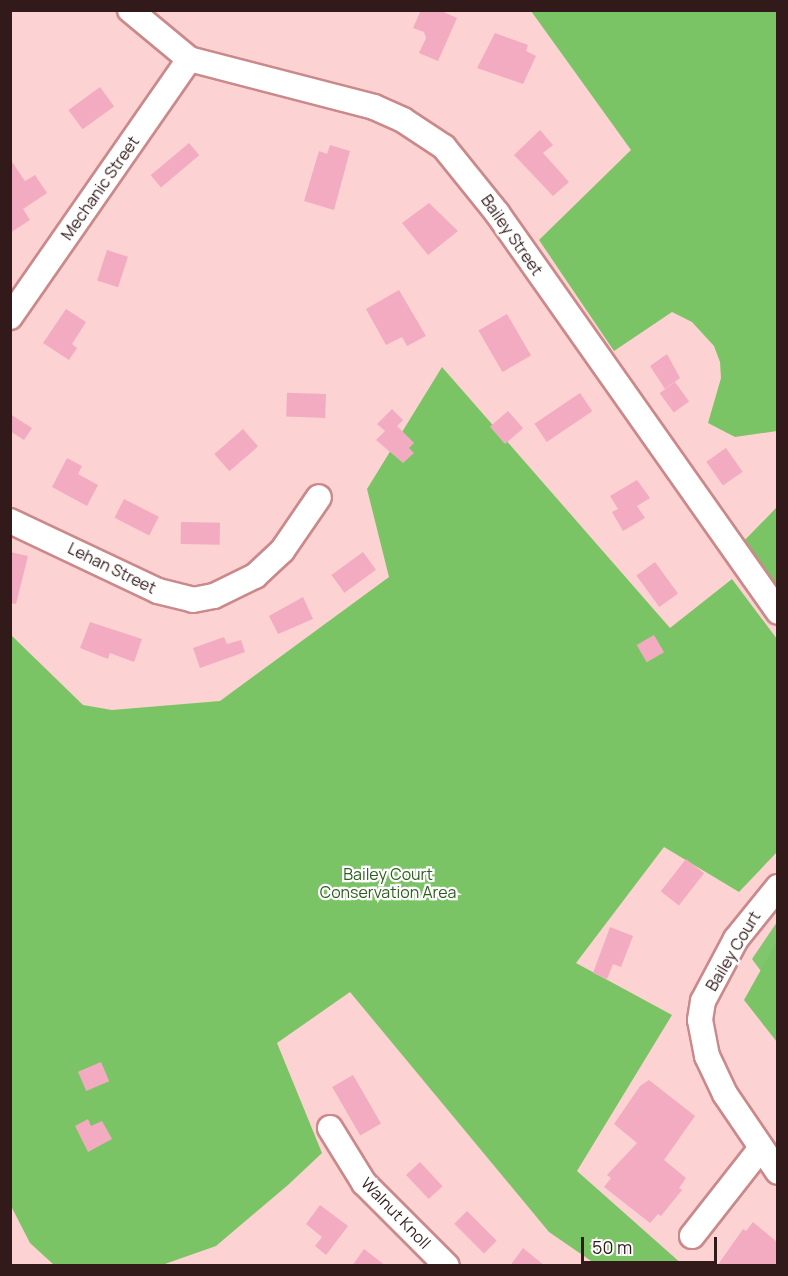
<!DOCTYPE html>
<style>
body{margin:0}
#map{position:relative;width:788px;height:1276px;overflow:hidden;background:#fdd2d2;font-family:Manrope,sans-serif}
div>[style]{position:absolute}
.green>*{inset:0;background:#80c66c}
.forest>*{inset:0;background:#7bc466}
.building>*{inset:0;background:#f3abc2;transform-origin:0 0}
.roads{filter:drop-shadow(2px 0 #ca898a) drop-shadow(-2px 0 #ca898a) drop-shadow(0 2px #ca898a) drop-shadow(0 -2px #ca898a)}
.minor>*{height:24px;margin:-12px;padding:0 12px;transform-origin:12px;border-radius:12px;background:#fff}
span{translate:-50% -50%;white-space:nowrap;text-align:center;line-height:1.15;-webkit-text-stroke:4.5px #fff;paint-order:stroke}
.street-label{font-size:16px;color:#331a1a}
.park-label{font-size:16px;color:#2e5e1f}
.frame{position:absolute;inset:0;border:12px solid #331a1a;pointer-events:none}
.scale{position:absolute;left:581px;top:1237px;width:136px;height:27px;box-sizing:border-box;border:3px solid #331a1a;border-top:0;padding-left:8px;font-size:18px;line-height:21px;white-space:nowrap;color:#331a1a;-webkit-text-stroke:4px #fff;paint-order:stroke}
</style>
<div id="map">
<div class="green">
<i style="clip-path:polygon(777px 922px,777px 993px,752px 959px)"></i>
</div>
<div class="forest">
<i style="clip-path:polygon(531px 11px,777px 11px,777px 431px,735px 437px,708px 423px,721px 378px,720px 362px,714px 346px,692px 322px,672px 312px,614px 351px,539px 240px,631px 150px)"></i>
<i style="clip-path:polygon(442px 367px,670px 628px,732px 579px,777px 639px,777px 852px,739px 892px,664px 847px,576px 963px,672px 1015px,577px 1171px,683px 1265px,597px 1265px,549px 1232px,350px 992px,277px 1043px,322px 1153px,288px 1185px,216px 1246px,162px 1265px,54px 1265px,30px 1243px,11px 1206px,10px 634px,83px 705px,112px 710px,220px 701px,389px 577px,367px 489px)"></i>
<i style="clip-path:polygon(777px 507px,777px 597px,740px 545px)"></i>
<i style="clip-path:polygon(777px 941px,777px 1042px,744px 1000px)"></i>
</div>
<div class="building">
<i style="clip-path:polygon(421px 10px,439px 10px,457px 18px,438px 61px,419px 53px,426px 38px,424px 32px,413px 28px)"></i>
<i style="clip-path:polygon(495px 33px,528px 45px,526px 51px,536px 56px,523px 84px,477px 68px)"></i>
<i style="left:100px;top:87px;width:24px;height:39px;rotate:54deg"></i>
<i style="clip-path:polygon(540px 130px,553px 145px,543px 153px,569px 182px,553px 196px,514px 155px)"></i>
<i style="left:189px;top:143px;width:16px;height:50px;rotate:50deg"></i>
<i style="clip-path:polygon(330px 145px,350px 151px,334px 210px,304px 201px,319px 151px,327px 154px)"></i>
<i style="clip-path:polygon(10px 159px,25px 181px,35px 175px,47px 193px,23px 209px,30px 220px,10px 233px)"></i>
<i style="clip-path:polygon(429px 203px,458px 231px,428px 255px,402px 223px)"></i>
<i style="left:107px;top:250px;width:22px;height:32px;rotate:18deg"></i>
<i style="clip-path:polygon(399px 290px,426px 336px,407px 346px,402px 337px,386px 345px,366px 309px)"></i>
<i style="clip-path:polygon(66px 309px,86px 322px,72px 344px,77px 348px,69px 360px,43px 343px)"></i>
<i style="left:507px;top:314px;width:48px;height:33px;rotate:60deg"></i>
<i style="clip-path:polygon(667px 354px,680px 378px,665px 389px,650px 366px)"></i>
<i style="left:675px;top:382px;width:24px;height:19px;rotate:54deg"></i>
<i style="left:580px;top:393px;width:22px;height:55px;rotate:56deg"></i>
<i style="left:326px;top:394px;width:24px;height:39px;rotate:92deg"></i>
<i style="clip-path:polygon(392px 409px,403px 420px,397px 426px,414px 443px,409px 448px,414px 453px,403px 463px,376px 440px,385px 431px,377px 424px)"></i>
<i style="left:508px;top:411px;width:23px;height:24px;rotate:49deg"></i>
<i style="clip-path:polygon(10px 414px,32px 428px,24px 440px,10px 431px)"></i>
<i style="left:243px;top:429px;width:23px;height:38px;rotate:49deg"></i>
<i style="left:726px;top:448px;width:29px;height:24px;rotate:55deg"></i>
<i style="clip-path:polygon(67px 458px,82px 466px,78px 474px,98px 485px,87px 506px,52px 487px)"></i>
<i style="clip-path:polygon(637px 480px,650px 498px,637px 506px,645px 518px,623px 531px,612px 512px,618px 509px,610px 496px)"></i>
<i style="left:124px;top:499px;width:39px;height:21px;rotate:27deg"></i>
<i style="left:181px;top:522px;width:39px;height:22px;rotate:1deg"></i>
<i style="clip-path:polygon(10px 552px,28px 556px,16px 604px,10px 603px)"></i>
<i style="left:363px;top:552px;width:22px;height:39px;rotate:54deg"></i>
<i style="left:655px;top:562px;width:39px;height:23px;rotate:54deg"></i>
<i style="clip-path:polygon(303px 597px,313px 619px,278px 634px,269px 616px)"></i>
<i style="clip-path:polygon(90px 622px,142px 639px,134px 662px,110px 653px,108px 659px,80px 648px)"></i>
<i style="left:654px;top:635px;width:20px;height:20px;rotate:60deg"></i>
<i style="clip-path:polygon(224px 637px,227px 644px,241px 640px,245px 652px,200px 668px,193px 648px)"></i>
<i style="left:686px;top:859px;width:23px;height:41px;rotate:38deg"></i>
<i style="clip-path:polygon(610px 927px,633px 936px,621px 967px,613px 964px,607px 979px,593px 973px)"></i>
<i style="left:101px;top:1062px;width:21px;height:25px;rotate:67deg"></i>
<i style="left:353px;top:1075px;width:56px;height:24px;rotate:60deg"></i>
<i style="clip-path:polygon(649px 1080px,695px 1116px,664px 1160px,686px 1178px,679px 1188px,682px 1190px,661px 1216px,658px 1214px,650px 1223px,604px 1187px,611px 1178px,607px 1175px,637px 1143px,614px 1124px,640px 1086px)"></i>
<i style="clip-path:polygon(88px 1119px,91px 1126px,102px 1121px,112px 1139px,88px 1152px,75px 1126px)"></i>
<i style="left:420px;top:1162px;width:33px;height:19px;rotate:47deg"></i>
<i style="clip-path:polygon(320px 1205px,348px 1226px,326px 1255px,315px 1246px,322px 1237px,306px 1224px)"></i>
<i style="left:467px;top:1211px;width:42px;height:18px;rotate:45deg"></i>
<i style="clip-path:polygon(753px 1222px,777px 1242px,777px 1266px,717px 1266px,743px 1229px,746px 1231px)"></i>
<i style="clip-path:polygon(523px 1248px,545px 1266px,510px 1266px)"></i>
<i style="clip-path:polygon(364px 1249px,386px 1266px,352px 1266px)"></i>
</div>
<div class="roads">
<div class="minor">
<i style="left:130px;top:10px;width:77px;rotate:39.7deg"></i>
<i style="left:189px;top:59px;width:191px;rotate:14.5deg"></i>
<i style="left:374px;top:107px;width:32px;rotate:24deg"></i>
<i style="left:403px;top:120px;width:49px;rotate:33.4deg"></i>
<i style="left:444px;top:147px;width:85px;rotate:51.2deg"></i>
<i style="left:497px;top:213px;width:488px;rotate:54.8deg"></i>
<i style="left:10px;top:317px;width:314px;rotate:-55.2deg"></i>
<i style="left:10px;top:521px;width:164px;rotate:25.3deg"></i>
<i style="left:158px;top:591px;width:36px;rotate:14deg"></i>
<i style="left:193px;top:600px;width:21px;rotate:-11deg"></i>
<i style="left:214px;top:596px;width:46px;rotate:-26deg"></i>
<i style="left:255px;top:576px;width:37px;rotate:-43deg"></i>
<i style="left:282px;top:551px;width:65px;rotate:-55.6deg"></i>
<i style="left:778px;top:887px;width:67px;rotate:128.9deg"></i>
<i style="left:736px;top:939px;width:70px;rotate:118deg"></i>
<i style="left:703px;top:1001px;width:19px;rotate:99deg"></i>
<i style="left:700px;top:1020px;width:37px;rotate:79deg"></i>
<i style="left:707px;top:1056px;width:42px;rotate:64.7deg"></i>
<i style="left:725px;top:1094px;width:94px;rotate:55.8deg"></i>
<i style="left:330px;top:1128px;width:65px;rotate:58.3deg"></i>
<i style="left:364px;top:1183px;width:117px;rotate:45deg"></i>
<i style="left:692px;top:1236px;width:112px;rotate:-51.9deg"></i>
</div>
</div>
<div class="street-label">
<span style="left:100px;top:188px;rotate:-55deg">Mechanic Street</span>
<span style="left:512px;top:235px;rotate:55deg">Bailey Street</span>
<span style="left:112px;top:568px;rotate:26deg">Lehan Street</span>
<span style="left:733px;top:951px;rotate:-59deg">Bailey Court</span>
<span style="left:396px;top:1213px;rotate:46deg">Walnut Knoll</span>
</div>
<div class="park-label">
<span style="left:388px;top:883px">Bailey Court<br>Conservation Area</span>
</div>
<div class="frame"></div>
<div class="scale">50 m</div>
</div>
